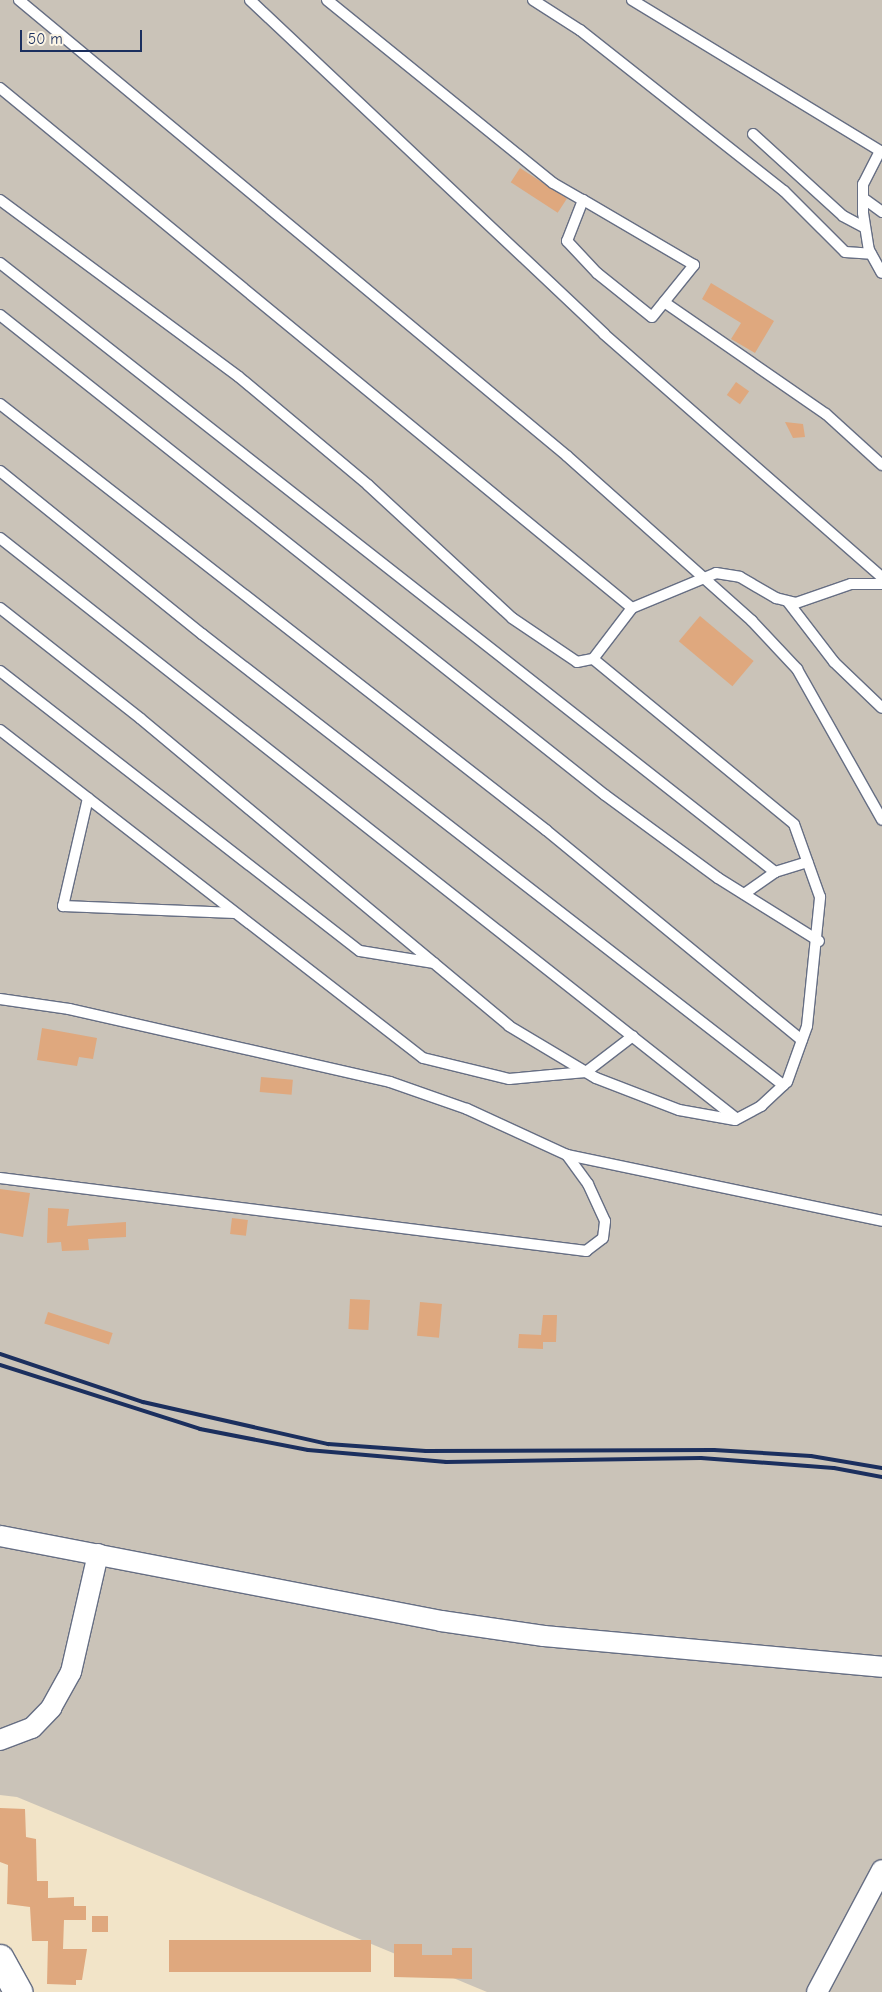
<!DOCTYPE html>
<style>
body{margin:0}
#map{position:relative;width:882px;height:1992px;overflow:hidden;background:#f2e4c8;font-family:"Comic Neue",sans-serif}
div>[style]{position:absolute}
.industrial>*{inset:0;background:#cac3b8}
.building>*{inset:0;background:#dfa87e;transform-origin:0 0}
.roads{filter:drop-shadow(1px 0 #666e83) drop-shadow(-1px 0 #666e83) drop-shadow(0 1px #666e83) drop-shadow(0 -1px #666e83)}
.service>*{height:10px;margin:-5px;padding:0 5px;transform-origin:5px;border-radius:5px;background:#fff}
.minor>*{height:20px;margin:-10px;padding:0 10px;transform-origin:10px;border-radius:10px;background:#fff}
.secondary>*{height:28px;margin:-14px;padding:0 14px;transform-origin:14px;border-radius:14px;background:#fff}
.rail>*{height:4px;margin:-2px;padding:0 2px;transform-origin:2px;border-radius:2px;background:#1b2f5e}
span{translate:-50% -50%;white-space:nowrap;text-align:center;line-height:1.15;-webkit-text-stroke:4px #fcf5e5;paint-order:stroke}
.scale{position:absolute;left:20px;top:30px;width:122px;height:22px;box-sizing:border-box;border:2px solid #1b2f5e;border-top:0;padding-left:6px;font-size:15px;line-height:18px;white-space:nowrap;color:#1b2f5e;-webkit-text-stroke:4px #fcf5e5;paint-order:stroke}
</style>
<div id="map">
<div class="industrial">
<i style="clip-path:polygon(0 0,882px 0,882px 1992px,487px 1992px,17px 1797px,0 1795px)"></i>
</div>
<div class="building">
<i style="left:520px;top:168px;width:56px;height:17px;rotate:33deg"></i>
<i style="clip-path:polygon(711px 283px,774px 321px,755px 353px,731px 339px,741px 323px,702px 299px)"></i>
<i style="left:736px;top:382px;width:16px;height:16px;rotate:35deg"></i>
<i style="clip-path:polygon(785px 422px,803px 424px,805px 437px,793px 438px)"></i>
<i style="left:700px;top:616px;width:70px;height:33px;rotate:40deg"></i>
<i style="clip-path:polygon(42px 1028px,97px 1038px,93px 1059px,79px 1057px,77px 1066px,37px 1060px)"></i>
<i style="left:261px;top:1077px;width:32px;height:15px;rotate:5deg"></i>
<i style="clip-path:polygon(0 1189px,30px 1193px,23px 1237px,0 1233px)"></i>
<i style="clip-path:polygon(48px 1208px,69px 1209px,67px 1226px,126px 1222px,126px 1237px,88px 1239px,89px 1250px,62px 1251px,61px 1242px,47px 1243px)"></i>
<i style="left:232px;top:1218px;width:16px;height:16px;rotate:7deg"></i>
<i style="left:350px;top:1299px;width:20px;height:30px;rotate:3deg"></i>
<i style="left:420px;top:1302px;width:22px;height:34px;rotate:5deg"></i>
<i style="left:48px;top:1312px;width:68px;height:12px;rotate:18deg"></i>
<i style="clip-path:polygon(543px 1315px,557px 1315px,556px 1342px,543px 1342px,543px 1349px,518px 1348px,519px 1334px,541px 1335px)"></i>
<i style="clip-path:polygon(0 1808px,25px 1809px,26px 1837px,36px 1839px,37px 1881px,48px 1881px,48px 1898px,74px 1897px,74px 1906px,86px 1906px,86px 1920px,64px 1920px,63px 1949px,87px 1949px,82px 1980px,76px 1980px,76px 1985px,47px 1984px,48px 1941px,32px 1941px,30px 1907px,7px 1904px,8px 1865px,0 1862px)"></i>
<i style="left:92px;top:1916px;width:16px;height:16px"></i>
<i style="left:169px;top:1940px;width:202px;height:32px"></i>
<i style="clip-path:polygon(394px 1944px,422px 1944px,422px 1955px,452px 1955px,452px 1948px,472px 1948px,472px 1979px,394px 1977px)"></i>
</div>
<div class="roads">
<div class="service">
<i style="left:19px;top:0;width:713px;rotate:39.76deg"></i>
<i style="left:567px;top:456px;width:248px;rotate:41.7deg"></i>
<i style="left:752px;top:621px;width:66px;rotate:46.8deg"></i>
<i style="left:797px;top:669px;width:173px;rotate:60.6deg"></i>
<i style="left:250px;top:0;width:487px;rotate:43.3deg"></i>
<i style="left:604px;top:334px;width:369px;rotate:41.2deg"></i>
<i style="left:327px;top:0;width:291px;rotate:39deg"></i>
<i style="left:553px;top:183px;width:34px;rotate:30deg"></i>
<i style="left:583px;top:200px;width:44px;rotate:111.3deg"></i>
<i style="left:567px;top:241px;width:44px;rotate:46.8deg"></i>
<i style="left:597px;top:273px;width:70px;rotate:38.7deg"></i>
<i style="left:652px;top:317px;width:67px;rotate:-51.1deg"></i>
<i style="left:694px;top:265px;width:129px;rotate:-149.6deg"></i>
<i style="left:533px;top:0;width:56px;rotate:32.6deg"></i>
<i style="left:580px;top:30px;width:260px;rotate:38.3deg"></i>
<i style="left:784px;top:191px;width:86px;rotate:45deg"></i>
<i style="left:845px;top:252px;width:26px;rotate:4deg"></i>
<i style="left:632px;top:0;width:293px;rotate:31.3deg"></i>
<i style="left:0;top:88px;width:818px;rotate:39.45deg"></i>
<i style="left:753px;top:134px;width:122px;rotate:42.3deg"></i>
<i style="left:843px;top:216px;width:24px;rotate:28deg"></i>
<i style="left:880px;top:151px;width:37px;rotate:117deg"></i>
<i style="left:863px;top:184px;width:29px;rotate:90deg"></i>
<i style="left:863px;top:213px;width:37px;rotate:81deg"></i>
<i style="left:869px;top:250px;width:26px;rotate:61deg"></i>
<i style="left:863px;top:198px;width:24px;rotate:36deg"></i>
<i style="left:0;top:200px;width:297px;rotate:36.5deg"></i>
<i style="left:239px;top:377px;width:168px;rotate:39.9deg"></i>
<i style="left:368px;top:485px;width:196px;rotate:42.7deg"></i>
<i style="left:512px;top:618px;width:78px;rotate:34.1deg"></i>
<i style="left:577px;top:662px;width:16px;rotate:-11deg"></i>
<i style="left:0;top:263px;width:986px;rotate:38.16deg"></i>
<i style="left:775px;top:872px;width:34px;rotate:-17deg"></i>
<i style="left:664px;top:302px;width:197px;rotate:34.7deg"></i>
<i style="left:826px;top:414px;width:76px;rotate:42.3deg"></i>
<i style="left:0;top:315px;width:772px;rotate:38.43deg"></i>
<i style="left:605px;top:795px;width:140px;rotate:36.3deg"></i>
<i style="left:718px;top:878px;width:119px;rotate:32deg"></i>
<i style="left:0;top:404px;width:693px;rotate:37.96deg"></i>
<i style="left:546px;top:830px;width:331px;rotate:39.4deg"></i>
<i style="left:0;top:471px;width:260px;rotate:38.9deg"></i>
<i style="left:202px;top:634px;width:736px;rotate:37.82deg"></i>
<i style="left:0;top:538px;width:938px;rotate:38.25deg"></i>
<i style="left:788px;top:602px;width:76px;rotate:52.5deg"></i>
<i style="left:834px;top:662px;width:66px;rotate:43.8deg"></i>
<i style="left:0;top:608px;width:179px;rotate:38.2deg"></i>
<i style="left:141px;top:719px;width:479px;rotate:39.8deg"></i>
<i style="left:509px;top:1026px;width:101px;rotate:30.9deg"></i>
<i style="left:596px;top:1078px;width:89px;rotate:21.1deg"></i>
<i style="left:679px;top:1110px;width:57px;rotate:10.1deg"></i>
<i style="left:735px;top:1120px;width:30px;rotate:-28deg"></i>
<i style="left:761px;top:1106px;width:35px;rotate:-43deg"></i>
<i style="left:787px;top:1082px;width:59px;rotate:-70.3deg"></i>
<i style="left:807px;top:1026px;width:130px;rotate:-84.2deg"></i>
<i style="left:820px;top:897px;width:77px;rotate:-109.6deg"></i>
<i style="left:794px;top:824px;width:260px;rotate:-140.6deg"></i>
<i style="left:593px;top:659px;width:64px;rotate:-52.6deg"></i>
<i style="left:632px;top:608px;width:91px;rotate:-22.6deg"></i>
<i style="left:716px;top:573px;width:24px;rotate:9deg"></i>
<i style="left:740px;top:577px;width:42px;rotate:30.3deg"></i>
<i style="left:776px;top:598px;width:21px;rotate:14deg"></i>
<i style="left:796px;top:603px;width:58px;rotate:-19.1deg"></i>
<i style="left:851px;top:584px;width:31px"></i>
<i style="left:0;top:671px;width:456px;rotate:37.9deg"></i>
<i style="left:360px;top:951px;width:75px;rotate:9.2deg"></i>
<i style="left:0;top:730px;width:535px;rotate:37.79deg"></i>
<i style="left:423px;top:1058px;width:89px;rotate:13.7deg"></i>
<i style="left:509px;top:1079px;width:43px;rotate:-5.3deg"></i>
<i style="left:552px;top:1075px;width:34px;rotate:-5deg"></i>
<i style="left:586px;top:1072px;width:59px;rotate:-37.5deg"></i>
<i style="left:88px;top:798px;width:111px;rotate:103deg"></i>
<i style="left:63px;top:906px;width:172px;rotate:2.3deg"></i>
<i style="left:744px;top:894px;width:38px;rotate:-35deg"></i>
<i style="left:0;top:999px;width:70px;rotate:8.2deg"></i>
<i style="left:69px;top:1009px;width:329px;rotate:12.8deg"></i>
<i style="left:390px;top:1082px;width:82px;rotate:19.3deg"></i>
<i style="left:467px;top:1109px;width:110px;rotate:24.7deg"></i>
<i style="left:567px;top:1155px;width:322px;rotate:11.8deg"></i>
<i style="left:0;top:1178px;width:591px;rotate:7.1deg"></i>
<i style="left:586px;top:1251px;width:21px;rotate:-37deg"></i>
<i style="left:603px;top:1238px;width:17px;rotate:-83deg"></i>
<i style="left:605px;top:1221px;width:41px;rotate:-114.7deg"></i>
<i style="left:588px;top:1184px;width:36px;rotate:-126deg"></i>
</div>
<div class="minor">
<i style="left:0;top:1536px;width:449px;rotate:10.9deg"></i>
<i style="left:441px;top:1621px;width:104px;rotate:8.3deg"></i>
<i style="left:544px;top:1636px;width:339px;rotate:5.2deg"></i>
<i style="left:0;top:1740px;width:34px;rotate:-21deg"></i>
<i style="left:32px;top:1728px;width:28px;rotate:-46deg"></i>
<i style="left:51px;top:1708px;width:41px;rotate:-60.9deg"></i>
<i style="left:71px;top:1672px;width:121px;rotate:-77.1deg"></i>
<i style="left:817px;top:1992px;width:138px;rotate:-62deg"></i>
</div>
<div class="secondary">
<i style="left:0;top:1959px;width:38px;rotate:61deg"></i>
</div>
</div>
<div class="rail">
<i style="left:0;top:1354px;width:151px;rotate:18.6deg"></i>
<i style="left:143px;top:1402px;width:190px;rotate:12.8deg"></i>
<i style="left:328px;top:1444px;width:98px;rotate:4.1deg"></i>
<i style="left:426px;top:1451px;width:288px;rotate:-0.2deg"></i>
<i style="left:714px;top:1450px;width:97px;rotate:3.5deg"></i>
<i style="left:811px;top:1456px;width:72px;rotate:9.6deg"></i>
<i style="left:0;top:1365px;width:210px;rotate:17.7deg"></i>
<i style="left:200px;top:1429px;width:110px;rotate:11deg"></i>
<i style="left:308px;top:1450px;width:139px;rotate:5deg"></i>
<i style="left:446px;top:1462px;width:255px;rotate:-0.9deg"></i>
<i style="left:701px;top:1458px;width:133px;rotate:4.3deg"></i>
<i style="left:834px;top:1468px;width:49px;rotate:10.6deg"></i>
</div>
<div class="scale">50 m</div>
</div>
